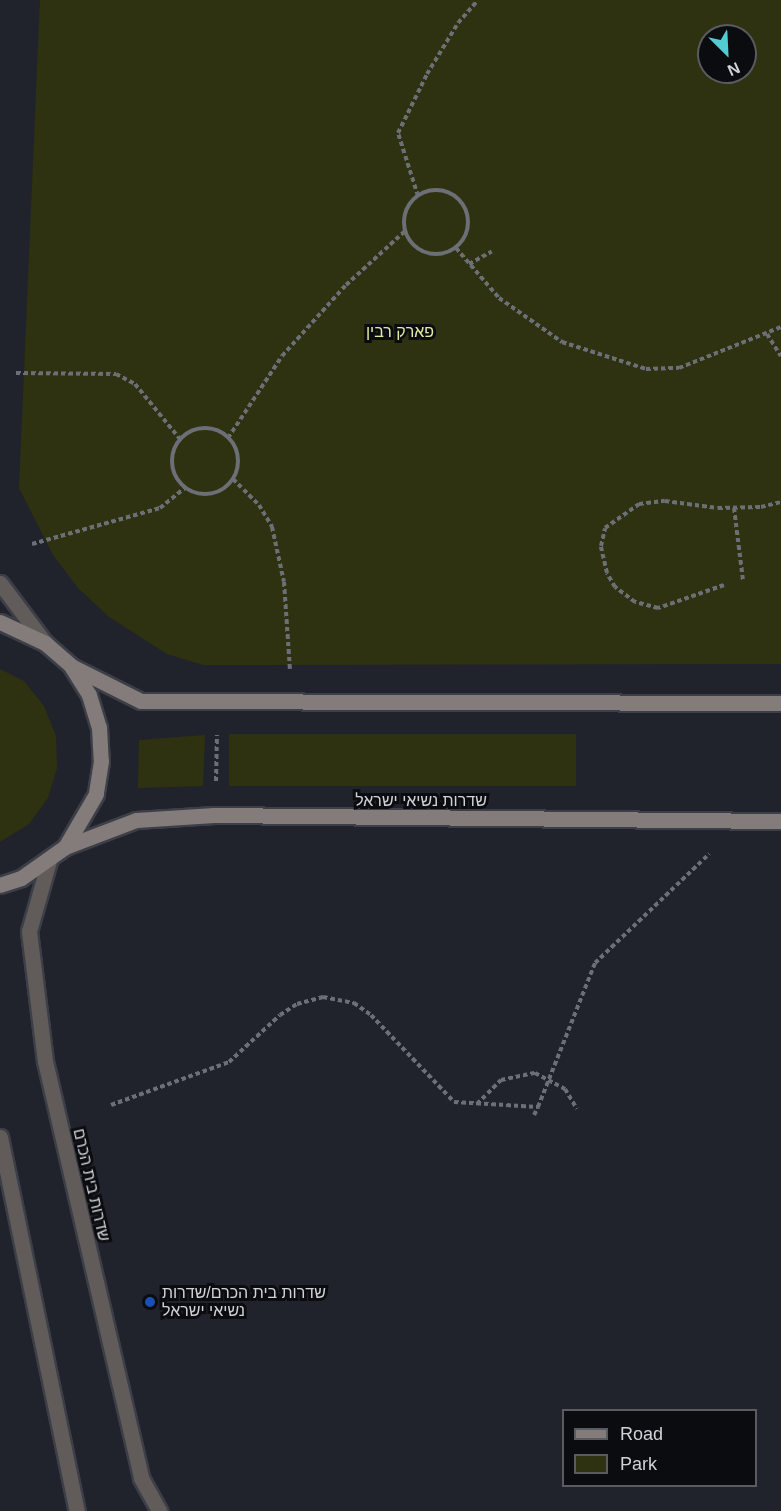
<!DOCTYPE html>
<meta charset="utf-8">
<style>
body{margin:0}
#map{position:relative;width:781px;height:1511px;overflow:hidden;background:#20232b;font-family:Arial,Heebo,sans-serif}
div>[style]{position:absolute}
.green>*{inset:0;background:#2e3210;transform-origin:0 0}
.path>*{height:4px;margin-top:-2px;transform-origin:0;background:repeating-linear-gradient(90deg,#6c6f76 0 4.5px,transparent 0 7.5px)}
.path>.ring{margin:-2px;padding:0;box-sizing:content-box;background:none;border:4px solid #6c6f76;border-radius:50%}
.roads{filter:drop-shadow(2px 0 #3c3f47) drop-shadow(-2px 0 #3c3f47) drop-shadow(0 2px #3c3f47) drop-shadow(0 -2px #3c3f47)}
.tertiary>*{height:15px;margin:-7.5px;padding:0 7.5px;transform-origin:7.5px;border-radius:7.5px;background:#615c5a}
.secondary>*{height:15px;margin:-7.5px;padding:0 7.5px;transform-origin:7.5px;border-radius:7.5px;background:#847c7a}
.dots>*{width:16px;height:16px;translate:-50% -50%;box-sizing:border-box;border:3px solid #0b0c10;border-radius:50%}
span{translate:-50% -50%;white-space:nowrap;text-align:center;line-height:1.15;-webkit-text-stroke:6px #0b0c10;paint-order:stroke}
.park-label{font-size:16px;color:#e0eb9f}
.street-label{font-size:16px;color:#d0d2d8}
.poi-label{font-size:16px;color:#d0d2d8}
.left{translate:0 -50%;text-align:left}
.legend{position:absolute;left:562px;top:1409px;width:195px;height:78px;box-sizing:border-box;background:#0b0c10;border:2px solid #5a5b60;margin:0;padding:8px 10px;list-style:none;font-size:18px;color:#d0d2d8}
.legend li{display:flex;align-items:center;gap:12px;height:30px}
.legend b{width:30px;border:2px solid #5a5b60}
.north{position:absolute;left:697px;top:24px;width:60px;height:60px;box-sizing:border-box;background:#0b0c10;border:2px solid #5a5b60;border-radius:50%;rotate:156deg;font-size:16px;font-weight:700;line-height:24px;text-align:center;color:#d0d2d8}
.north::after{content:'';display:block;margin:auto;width:21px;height:27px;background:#51ccd2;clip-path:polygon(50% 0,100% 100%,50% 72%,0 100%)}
</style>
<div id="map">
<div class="green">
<i style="clip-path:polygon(evenodd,40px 0,781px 0,781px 664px,203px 665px,167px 654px,109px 617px,78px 588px,53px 555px,19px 488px,40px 0,709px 36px,745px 36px,745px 72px,709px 72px,709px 36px)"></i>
<i style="clip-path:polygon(0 669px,24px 681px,44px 706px,56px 736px,57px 768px,48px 798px,29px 824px,0 842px)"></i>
<i style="left:229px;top:734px;width:347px;height:52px"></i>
<i style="clip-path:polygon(205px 735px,203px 786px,138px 788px,139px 740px)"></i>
</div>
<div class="path">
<i class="ring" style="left:404px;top:190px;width:60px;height:60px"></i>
<i style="left:418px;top:196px;width:66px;rotate:-107.6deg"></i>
<i style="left:398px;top:133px;width:66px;rotate:-63.8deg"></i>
<i style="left:427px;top:74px;width:60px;rotate:-58.7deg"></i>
<i style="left:458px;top:23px;width:30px;rotate:-49deg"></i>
<i style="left:456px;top:248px;width:66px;rotate:49.3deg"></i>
<i style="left:499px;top:298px;width:77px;rotate:34.9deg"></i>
<i style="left:562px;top:342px;width:88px;rotate:17.8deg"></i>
<i style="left:646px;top:369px;width:33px;rotate:-2deg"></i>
<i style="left:679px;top:368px;width:110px;rotate:-21.9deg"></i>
<i style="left:469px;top:264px;width:26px;rotate:-29deg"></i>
<i style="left:767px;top:334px;width:26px;rotate:58deg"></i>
<i style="left:16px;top:373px;width:100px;rotate:0.6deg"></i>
<i style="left:116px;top:374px;width:21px;rotate:28deg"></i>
<i style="left:135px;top:384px;width:71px;rotate:50.7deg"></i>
<i class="ring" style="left:172px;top:428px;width:62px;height:62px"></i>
<i style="left:228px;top:438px;width:98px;rotate:-56.6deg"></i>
<i style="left:282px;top:356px;width:96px;rotate:-48deg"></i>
<i style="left:346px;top:285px;width:80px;rotate:-42.5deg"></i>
<i style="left:233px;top:479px;width:37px;rotate:45deg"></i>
<i style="left:259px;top:505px;width:26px;rotate:59deg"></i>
<i style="left:272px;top:527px;width:56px;rotate:77.7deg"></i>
<i style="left:284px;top:582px;width:87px;rotate:86.1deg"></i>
<i style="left:734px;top:508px;width:73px;rotate:82.9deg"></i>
<i style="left:32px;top:544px;width:133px;rotate:-15.7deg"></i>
<i style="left:160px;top:508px;width:32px;rotate:-39deg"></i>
<i style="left:724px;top:585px;width:70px;rotate:160.8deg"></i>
<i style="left:658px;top:608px;width:24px;rotate:-165deg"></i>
<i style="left:635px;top:602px;width:25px;rotate:-143deg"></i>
<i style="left:615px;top:587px;width:16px;rotate:-120deg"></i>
<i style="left:607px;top:573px;width:28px;rotate:-103deg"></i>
<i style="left:601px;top:546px;width:18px;rotate:-77deg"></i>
<i style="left:605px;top:528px;width:42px;rotate:-35.2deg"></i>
<i style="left:639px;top:504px;width:26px;rotate:-7deg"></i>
<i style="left:665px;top:501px;width:53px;rotate:7.5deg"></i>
<i style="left:718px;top:508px;width:43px;rotate:-1.3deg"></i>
<i style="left:761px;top:507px;width:21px;rotate:-14deg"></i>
<i style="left:216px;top:781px;width:46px;rotate:-88.8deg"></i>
<i style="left:477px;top:1104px;width:34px;rotate:-45deg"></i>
<i style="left:501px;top:1080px;width:35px;rotate:-12deg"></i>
<i style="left:535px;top:1073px;width:34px;rotate:28deg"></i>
<i style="left:565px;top:1089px;width:23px;rotate:59deg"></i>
<i style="left:111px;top:1105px;width:126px;rotate:-20deg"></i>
<i style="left:229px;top:1062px;width:69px;rotate:-42.7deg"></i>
<i style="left:280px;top:1015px;width:20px;rotate:-33deg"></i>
<i style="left:297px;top:1004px;width:27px;rotate:-15deg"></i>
<i style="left:323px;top:997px;width:32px;rotate:11deg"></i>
<i style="left:354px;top:1003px;width:21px;rotate:35deg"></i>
<i style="left:371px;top:1015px;width:120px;rotate:46.3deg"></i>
<i style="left:454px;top:1102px;width:84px;rotate:3.4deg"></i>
<i style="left:538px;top:1107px;width:155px;rotate:-68.4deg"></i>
<i style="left:595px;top:963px;width:158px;rotate:-43.7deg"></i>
<i style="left:534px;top:1115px;width:9px;rotate:-63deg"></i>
</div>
<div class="roads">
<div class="tertiary">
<i style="left:0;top:583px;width:75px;rotate:53.1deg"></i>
<i style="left:49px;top:861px;width:73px;rotate:105.9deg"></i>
<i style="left:29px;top:931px;width:131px;rotate:83deg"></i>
<i style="left:45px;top:1061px;width:428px;rotate:77deg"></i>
<i style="left:141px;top:1478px;width:38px;rotate:61deg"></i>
<i style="left:0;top:1137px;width:382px;rotate:78.4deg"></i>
</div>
<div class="secondary">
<i style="left:0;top:622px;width:50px;rotate:25deg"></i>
<i style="left:45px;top:643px;width:35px;rotate:41deg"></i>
<i style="left:71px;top:666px;width:34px;rotate:58deg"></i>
<i style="left:89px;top:695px;width:34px;rotate:73deg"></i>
<i style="left:99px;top:727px;width:34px;rotate:87deg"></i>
<i style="left:101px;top:761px;width:33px;rotate:99deg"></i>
<i style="left:96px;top:794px;width:61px;rotate:120.3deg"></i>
<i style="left:65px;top:847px;width:54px;rotate:144.8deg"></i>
<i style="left:21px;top:878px;width:22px;rotate:162deg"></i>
<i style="left:71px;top:666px;width:78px;rotate:26.6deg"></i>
<i style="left:141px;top:701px;width:640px;rotate:0.18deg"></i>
<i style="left:65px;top:847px;width:76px;rotate:-20.8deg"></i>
<i style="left:136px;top:820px;width:78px;rotate:-3.7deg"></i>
<i style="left:214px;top:815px;width:567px;rotate:0.61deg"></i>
</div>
</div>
<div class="dots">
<i style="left:150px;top:1302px;background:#1a4fb4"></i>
</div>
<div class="park-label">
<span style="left:400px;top:332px">פארק רבין</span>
</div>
<div class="street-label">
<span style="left:421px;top:801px">שדרות נשיאי ישראל</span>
<span style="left:91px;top:1185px;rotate:77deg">שדרות בית הכרם</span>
</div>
<div class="poi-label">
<span class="left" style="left:162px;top:1302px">שדרות בית הכרם/שדרות<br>נשיאי ישראל</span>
</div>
<ul class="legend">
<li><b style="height:8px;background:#847c7a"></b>Road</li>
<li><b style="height:16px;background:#2e3210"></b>Park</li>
</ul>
<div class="north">N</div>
</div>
